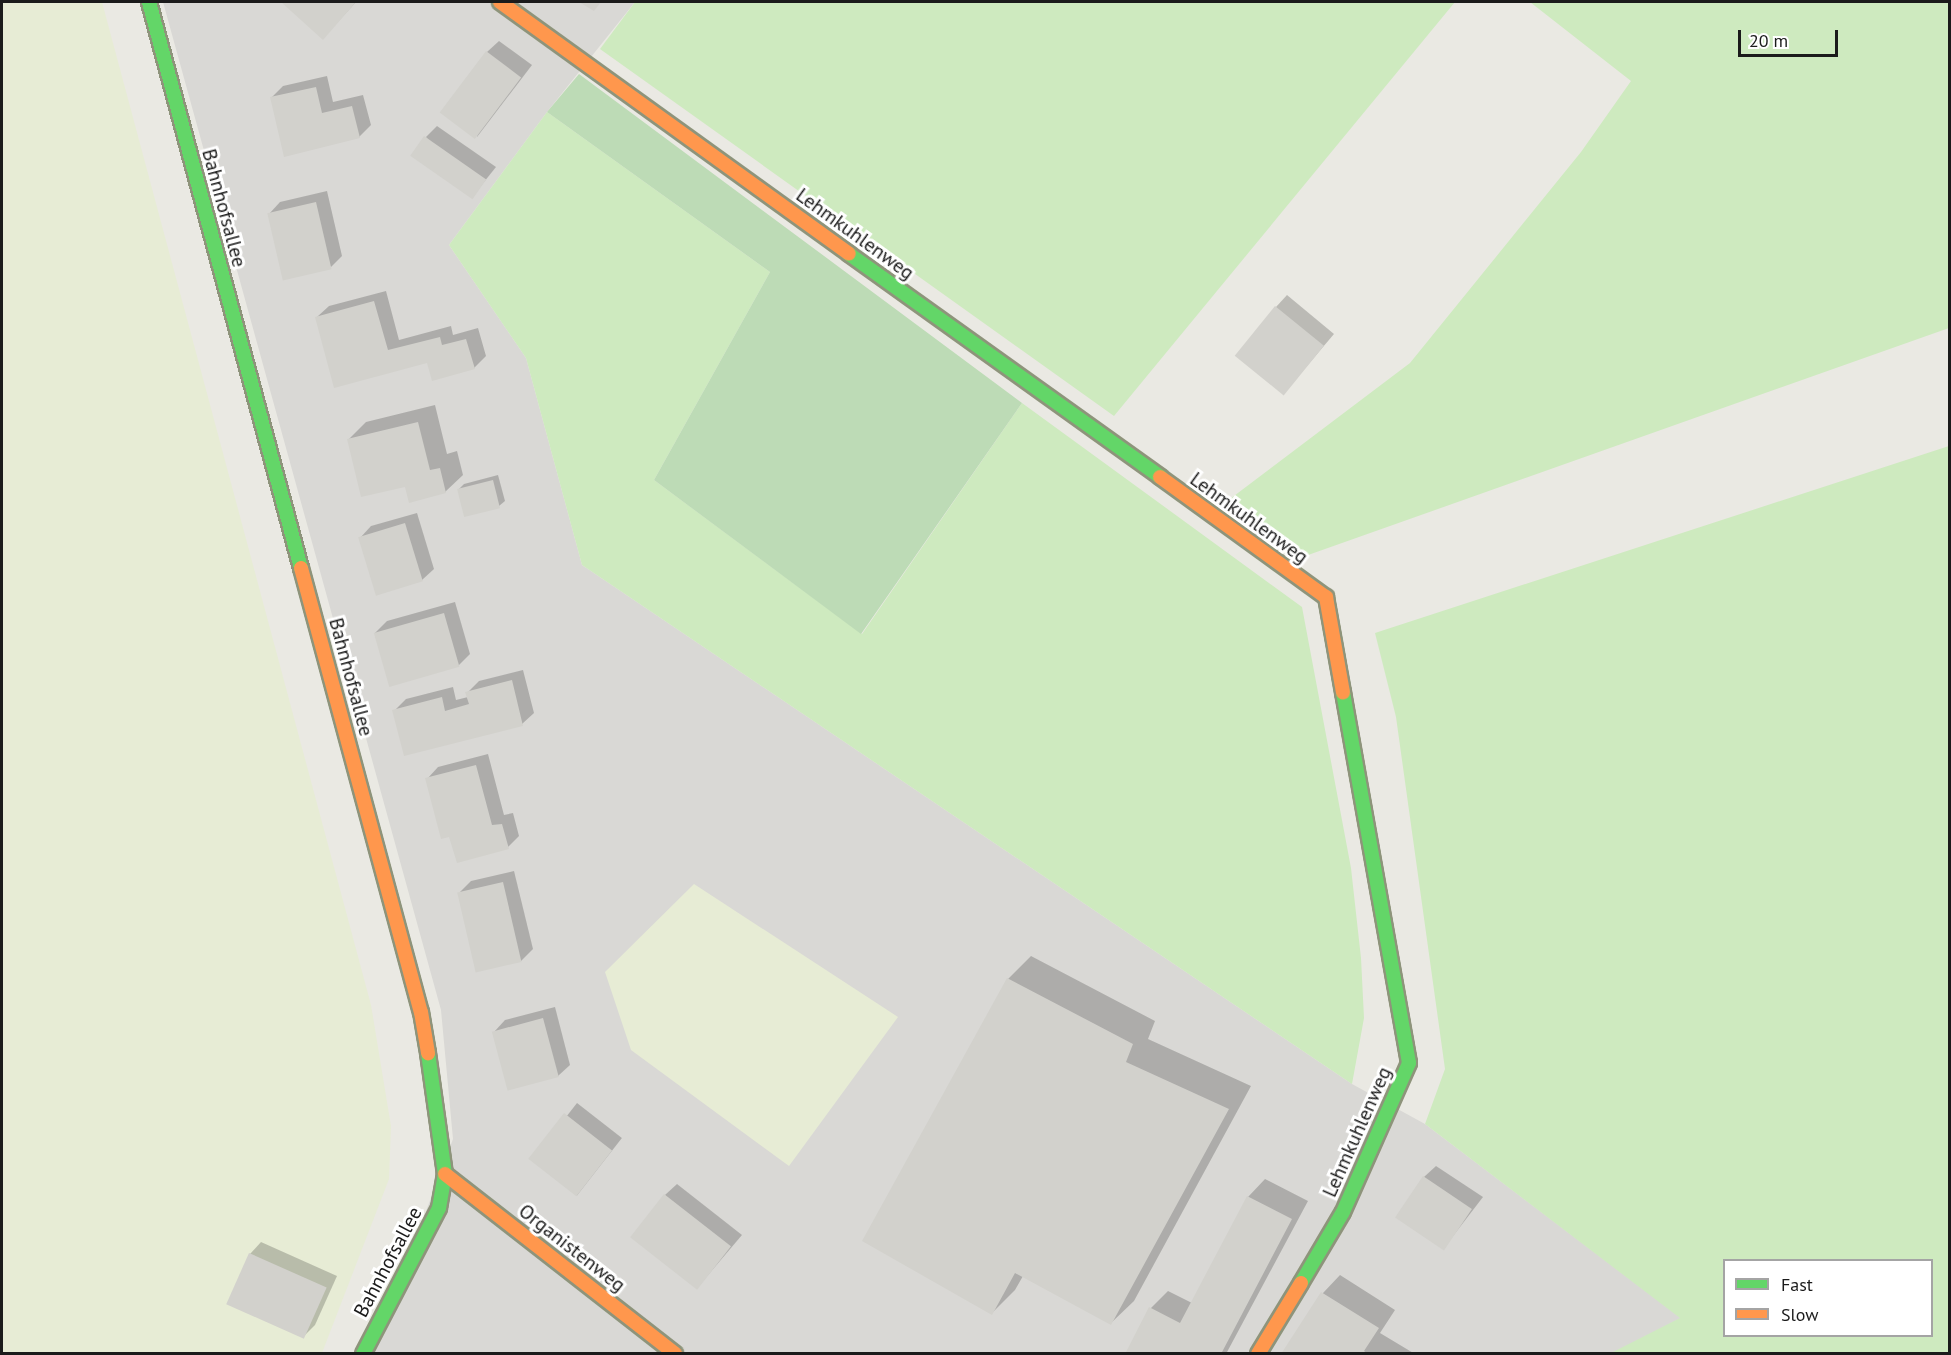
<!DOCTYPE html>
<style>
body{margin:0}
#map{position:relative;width:1951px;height:1355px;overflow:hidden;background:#eae9e3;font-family:"PT Sans",sans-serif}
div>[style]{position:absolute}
.residential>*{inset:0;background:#d9d8d5}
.farmland>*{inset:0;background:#e7ecd5}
.grass>*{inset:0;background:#ceeabf}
.forest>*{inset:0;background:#bddbb6}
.shadow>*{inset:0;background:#0003;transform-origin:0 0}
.building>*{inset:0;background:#d2d1cc;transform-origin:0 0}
.roads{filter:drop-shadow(2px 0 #8e947b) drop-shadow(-2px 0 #8e947b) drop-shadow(0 2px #8e947b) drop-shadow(0 -2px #8e947b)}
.fast>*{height:14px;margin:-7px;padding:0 7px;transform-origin:7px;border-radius:7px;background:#63d668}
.slow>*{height:14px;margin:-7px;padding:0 7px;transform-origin:7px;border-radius:7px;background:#ff974d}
span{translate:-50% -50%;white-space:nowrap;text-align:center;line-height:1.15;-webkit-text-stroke:6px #fff;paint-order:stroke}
.street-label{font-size:20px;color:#1b1b1b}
.frame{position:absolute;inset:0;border:3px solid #1b1b1b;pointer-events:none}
.legend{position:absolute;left:1723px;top:1259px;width:210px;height:78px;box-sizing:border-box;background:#fff;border:2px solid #a4a4a4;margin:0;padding:8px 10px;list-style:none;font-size:18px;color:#1b1b1b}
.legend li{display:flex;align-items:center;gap:12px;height:30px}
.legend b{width:30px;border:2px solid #a4a4a4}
.scale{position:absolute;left:1738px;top:30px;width:100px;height:27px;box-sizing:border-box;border:3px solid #1b1b1b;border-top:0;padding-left:8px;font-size:18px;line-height:21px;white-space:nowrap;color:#1b1b1b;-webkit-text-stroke:4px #fff;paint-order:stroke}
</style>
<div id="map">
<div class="residential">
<i style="clip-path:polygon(163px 2px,635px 2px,547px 112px,449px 245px,526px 358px,582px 565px,1352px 1084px,1425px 1124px,1681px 1318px,1611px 1354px,373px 1353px,453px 1139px,441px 1010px)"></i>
</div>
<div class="farmland">
<i style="clip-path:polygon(2px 2px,102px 2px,371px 1005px,391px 1126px,389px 1179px,322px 1353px,2px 1354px)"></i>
<i style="clip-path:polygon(694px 884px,898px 1017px,789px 1166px,631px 1050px,605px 972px)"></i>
</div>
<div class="grass">
<i style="clip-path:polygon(635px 2px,1455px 2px,1114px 416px,600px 49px)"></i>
<i style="clip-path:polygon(1530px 2px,1949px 2px,1949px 328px,1294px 560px,1222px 505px,1410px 363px,1581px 152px,1631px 81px)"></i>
<i style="clip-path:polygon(547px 112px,770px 272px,654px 480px,862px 634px,1022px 403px,1302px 607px,1351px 868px,1361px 958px,1364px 1018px,1352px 1084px,582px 565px,526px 358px,449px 245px)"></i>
<i style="clip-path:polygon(evenodd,1949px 446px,1949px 1353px,1611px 1353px,1680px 1318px,1425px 1124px,1445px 1069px,1396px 717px,1375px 633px,1949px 446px,1724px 1260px,1932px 1260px,1932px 1336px,1724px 1336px,1724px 1260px)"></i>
</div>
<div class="forest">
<i style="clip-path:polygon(579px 74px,1022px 403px,861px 634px,654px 480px,770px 272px,547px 112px)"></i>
</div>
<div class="shadow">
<i style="clip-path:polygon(283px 2px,356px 2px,323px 38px)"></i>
<i style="clip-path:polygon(499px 41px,532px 65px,477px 137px,487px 52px)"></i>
<i style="clip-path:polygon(327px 76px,333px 102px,363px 95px,371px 125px,359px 137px,271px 98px,283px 86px)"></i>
<i style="clip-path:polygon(437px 126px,496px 167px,472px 197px,426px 137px)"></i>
<i style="clip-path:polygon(327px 191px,342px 256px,331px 267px,269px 214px,280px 202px)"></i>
<i style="clip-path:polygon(386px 291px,399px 340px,451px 326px,453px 335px,478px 328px,486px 356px,474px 368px,428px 361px,335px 386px,317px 317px,329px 306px)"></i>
<i style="clip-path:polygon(1287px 295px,1334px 334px,1284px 393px,1276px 307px)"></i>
<i style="clip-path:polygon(435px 405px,447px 454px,457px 451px,463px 475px,445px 492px,406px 485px,348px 440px,366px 422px)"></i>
<i style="clip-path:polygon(498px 475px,505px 501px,499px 506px,459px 489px,464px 484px)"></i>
<i style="clip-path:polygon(417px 513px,434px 569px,422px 580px,360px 538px,371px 526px)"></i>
<i style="clip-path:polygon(455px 602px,470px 654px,458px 666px,375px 633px,387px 621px)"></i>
<i style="clip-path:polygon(523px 670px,534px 713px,522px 724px,394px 711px,406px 699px,453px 687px,456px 700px,468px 697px,467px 693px,479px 681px)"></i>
<i style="clip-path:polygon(488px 754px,504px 815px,513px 813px,519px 836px,508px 847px,427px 779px,438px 767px)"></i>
<i style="clip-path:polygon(514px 871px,533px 949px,521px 961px,459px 893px,471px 881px)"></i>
<i style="clip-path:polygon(1031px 956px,1155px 1021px,1148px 1039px,1251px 1086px,1134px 1301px,1111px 1323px,1023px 1276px,1015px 1290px,992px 1313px,1008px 979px)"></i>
<i style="clip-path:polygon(555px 1007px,570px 1065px,558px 1076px,494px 1032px,505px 1020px)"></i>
<i style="left:577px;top:1103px;width:57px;height:73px;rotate:38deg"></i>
<i style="clip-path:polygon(1436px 1166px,1483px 1197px,1443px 1249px,1424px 1177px)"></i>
<i style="clip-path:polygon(1265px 1179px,1308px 1201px,1226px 1354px,1127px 1354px,1151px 1308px,1168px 1291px,1192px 1303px,1248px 1197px)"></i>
<i style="clip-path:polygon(677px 1184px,742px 1235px,697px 1288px,665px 1195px)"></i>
<i style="clip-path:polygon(261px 1242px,337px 1276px,315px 1325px,303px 1337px,250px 1254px)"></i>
<i style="clip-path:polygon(1340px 1275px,1395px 1310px,1380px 1333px,1415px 1354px,1283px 1354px,1323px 1293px)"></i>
</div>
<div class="building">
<i style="clip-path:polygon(281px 2px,356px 2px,323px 40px)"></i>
<i style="clip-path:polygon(579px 2px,601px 2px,594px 11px)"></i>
<i style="left:486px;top:51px;width:44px;height:77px;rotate:37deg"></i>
<i style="clip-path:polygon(316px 87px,322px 113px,352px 106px,360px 138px,284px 157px,270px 97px)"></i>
<i style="left:424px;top:136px;width:76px;height:24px;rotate:35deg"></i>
<i style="left:316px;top:202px;width:69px;height:50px;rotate:77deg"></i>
<i style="clip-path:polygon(374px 301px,388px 350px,440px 337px,442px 345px,466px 339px,475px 369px,432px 381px,427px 363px,334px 388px,315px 317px)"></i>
<i style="left:1275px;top:306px;width:63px;height:64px;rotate:39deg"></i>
<i style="clip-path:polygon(418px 422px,430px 470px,440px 468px,446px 493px,409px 503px,405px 487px,361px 497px,347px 439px)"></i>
<i style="left:493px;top:480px;width:29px;height:37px;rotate:76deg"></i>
<i style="left:405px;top:523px;width:61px;height:49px;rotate:73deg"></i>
<i style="left:444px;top:613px;width:56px;height:73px;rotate:74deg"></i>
<i style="clip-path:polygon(512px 680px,523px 726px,404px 756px,392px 710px,442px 697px,445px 711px,469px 704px,465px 692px)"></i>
<i style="clip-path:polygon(476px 765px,492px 825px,502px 824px,509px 849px,457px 863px,449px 837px,441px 839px,425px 778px)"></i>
<i style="left:503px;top:882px;width:82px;height:47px;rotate:77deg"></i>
<i style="clip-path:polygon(1007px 978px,1133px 1044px,1126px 1062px,1229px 1109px,1111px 1325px,1015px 1273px,992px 1315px,862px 1241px)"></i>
<i style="left:543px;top:1018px;width:61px;height:53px;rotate:75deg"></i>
<i style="left:564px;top:1113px;width:61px;height:58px;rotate:38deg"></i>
<i style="left:1423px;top:1176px;width:59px;height:50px;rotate:34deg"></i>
<i style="left:664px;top:1194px;width:85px;height:55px;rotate:38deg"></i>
<i style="clip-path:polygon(1247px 1196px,1292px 1219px,1221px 1354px,1125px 1354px,1149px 1307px,1180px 1323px)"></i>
<i style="left:249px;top:1253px;width:85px;height:56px;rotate:24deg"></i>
<i style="clip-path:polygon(1321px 1292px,1379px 1328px,1364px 1351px,1368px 1354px,1281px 1354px)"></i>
</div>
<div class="roads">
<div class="fast">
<i style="left:149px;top:2px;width:586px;rotate:74.97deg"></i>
<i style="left:849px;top:254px;width:383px;rotate:35.6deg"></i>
<i style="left:1301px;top:1283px;width:82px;rotate:-59.4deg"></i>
<i style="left:1343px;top:1212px;width:163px;rotate:-66.1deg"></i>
<i style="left:1409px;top:1063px;width:377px;rotate:-100.1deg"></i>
<i style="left:363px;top:1354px;width:165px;rotate:-62.5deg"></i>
<i style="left:439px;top:1208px;width:35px;rotate:-80deg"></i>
<i style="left:445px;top:1174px;width:122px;rotate:-98deg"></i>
</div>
<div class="slow">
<i style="left:500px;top:2px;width:430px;rotate:35.8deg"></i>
<i style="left:1160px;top:477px;width:205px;rotate:35.9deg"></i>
<i style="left:1326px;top:597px;width:97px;rotate:79.9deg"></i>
<i style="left:301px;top:568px;width:460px;rotate:74.9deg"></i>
<i style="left:421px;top:1012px;width:42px;rotate:80.3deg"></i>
<i style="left:445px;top:1174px;width:292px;rotate:38deg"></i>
<i style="left:1258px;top:1354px;width:83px;rotate:-58.8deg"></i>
</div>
</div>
<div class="street-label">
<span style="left:224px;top:208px;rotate:75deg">Bahnhofsallee</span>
<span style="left:855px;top:234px;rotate:36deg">Lehmkuhlenweg</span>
<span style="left:1249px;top:518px;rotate:36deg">Lehmkuhlenweg</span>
<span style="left:351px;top:677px;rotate:75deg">Bahnhofsallee</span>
<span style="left:1357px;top:1132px;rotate:-66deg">Lehmkuhlenweg</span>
<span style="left:572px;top:1248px;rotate:38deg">Organistenweg</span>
<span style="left:388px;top:1262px;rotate:-62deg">Bahnhofsallee</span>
</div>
<div class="frame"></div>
<ul class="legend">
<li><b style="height:8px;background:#63d668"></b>Fast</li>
<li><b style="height:8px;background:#ff974d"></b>Slow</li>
</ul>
<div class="scale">20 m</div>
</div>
